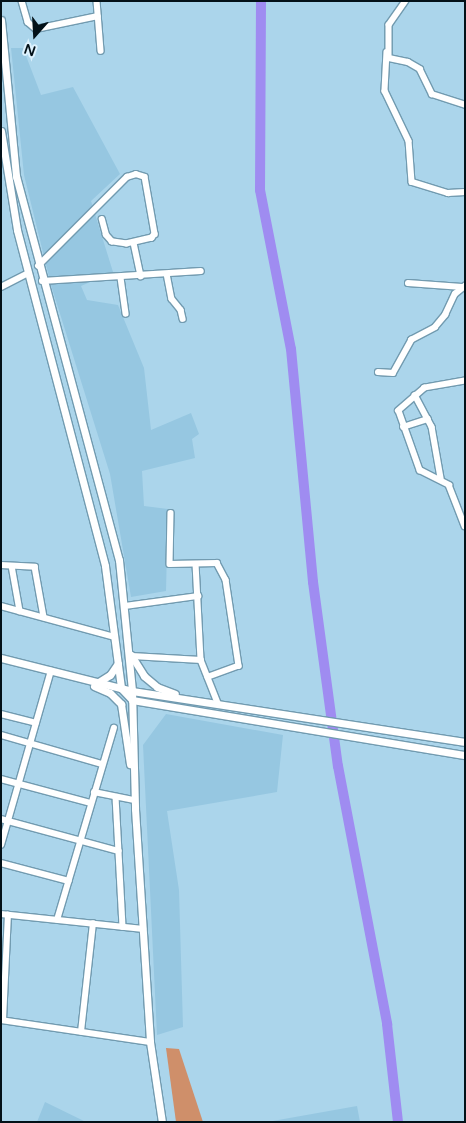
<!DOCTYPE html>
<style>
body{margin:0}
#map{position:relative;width:466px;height:1123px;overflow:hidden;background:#abd5eb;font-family:"Varela Round",sans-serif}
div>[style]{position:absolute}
.built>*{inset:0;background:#96c7e1}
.green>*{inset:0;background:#cf8f6a}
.river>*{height:10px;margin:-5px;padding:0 5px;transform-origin:5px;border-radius:5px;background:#9f8cf1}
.roads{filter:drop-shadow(1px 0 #729bb0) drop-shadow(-1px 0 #729bb0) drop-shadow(0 1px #729bb0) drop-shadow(0 -1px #729bb0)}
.minor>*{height:5.5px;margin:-2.75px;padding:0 2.75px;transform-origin:2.75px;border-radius:2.75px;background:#fff}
.tertiary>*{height:7px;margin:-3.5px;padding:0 3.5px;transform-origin:3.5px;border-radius:3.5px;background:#fff}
span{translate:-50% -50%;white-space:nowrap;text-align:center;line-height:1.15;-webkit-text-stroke:4.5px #ddf2fe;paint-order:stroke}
.frame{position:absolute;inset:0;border:2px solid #031118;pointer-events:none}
.north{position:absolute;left:10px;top:10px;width:50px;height:50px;-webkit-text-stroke:4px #ddf2fe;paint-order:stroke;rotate:199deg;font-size:14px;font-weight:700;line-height:20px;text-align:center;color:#031118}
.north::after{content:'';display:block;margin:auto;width:18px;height:22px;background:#031118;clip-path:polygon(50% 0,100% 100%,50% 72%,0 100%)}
</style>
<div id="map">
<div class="built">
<i style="clip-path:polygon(11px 48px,23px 48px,41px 95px,73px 87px,120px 174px,91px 201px,113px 272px,81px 286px,87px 300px,118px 305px,144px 368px,151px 430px,191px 413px,199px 434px,192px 439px,195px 458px,142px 471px,144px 506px,168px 509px,166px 591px,131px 597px,110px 474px,51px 285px,24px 175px)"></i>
<i style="clip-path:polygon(166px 714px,283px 735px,277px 792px,167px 811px,179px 890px,183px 1027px,157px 1035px,143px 745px)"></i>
<i style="clip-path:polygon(45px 1102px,86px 1122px,37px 1122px)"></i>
<i style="clip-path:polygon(357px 1106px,360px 1122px,267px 1122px)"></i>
</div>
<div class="green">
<i style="clip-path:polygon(166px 1048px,179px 1049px,203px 1122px,176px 1122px)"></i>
</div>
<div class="river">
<i style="left:261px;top:1px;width:189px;rotate:90.3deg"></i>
<i style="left:260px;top:190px;width:162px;rotate:79deg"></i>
<i style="left:291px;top:349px;width:234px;rotate:84.6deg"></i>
<i style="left:313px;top:582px;width:186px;rotate:82.3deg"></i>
<i style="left:338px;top:766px;width:263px;rotate:79.2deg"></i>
<i style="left:387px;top:1024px;width:99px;rotate:83.6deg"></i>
</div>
<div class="roads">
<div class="minor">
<i style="left:22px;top:1px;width:22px;rotate:74deg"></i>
<i style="left:28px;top:22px;width:11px;rotate:41deg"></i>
<i style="left:36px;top:29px;width:63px;rotate:-11.8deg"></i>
<i style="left:97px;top:1px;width:50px;rotate:85.4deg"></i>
<i style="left:406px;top:1px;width:29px;rotate:125deg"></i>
<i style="left:389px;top:25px;width:33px;rotate:90deg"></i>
<i style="left:389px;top:58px;width:19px;rotate:12deg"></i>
<i style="left:408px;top:62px;width:14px;rotate:30deg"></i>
<i style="left:420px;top:69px;width:28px;rotate:64deg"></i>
<i style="left:432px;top:94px;width:35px;rotate:18deg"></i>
<i style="left:387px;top:52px;width:39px;rotate:93deg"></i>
<i style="left:385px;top:91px;width:55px;rotate:64.4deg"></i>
<i style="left:409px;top:141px;width:41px;rotate:85.8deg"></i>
<i style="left:412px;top:182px;width:38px;rotate:17deg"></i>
<i style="left:448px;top:193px;width:17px;rotate:-3deg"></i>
<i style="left:134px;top:243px;width:34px;rotate:78deg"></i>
<i style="left:38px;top:266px;width:126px;rotate:-45deg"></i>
<i style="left:127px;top:177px;width:9px;rotate:-18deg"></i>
<i style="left:136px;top:174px;width:9px;rotate:18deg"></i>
<i style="left:145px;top:177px;width:58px;rotate:80deg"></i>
<i style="left:155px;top:234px;width:5px;rotate:127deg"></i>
<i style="left:152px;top:238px;width:26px;rotate:167deg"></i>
<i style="left:127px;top:244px;width:15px;rotate:-172deg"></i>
<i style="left:112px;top:242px;width:9px;rotate:-131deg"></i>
<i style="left:106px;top:235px;width:16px;rotate:-105deg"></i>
<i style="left:167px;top:274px;width:25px;rotate:79deg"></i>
<i style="left:172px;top:299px;width:14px;rotate:51deg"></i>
<i style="left:181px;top:310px;width:9px;rotate:77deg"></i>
<i style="left:121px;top:278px;width:36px;rotate:82deg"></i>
<i style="left:42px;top:281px;width:159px;rotate:-3.6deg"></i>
<i style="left:408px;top:283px;width:54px;rotate:4.2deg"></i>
<i style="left:1px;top:287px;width:30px;rotate:-27deg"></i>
<i style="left:378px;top:372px;width:15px;rotate:4deg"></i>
<i style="left:393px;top:373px;width:38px;rotate:-61deg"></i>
<i style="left:411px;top:340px;width:27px;rotate:-28deg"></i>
<i style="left:435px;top:327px;width:16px;rotate:-50deg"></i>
<i style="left:445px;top:315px;width:23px;rotate:-65deg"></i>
<i style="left:455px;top:294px;width:13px;rotate:-39deg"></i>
<i style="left:465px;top:381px;width:41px;rotate:170.1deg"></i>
<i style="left:425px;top:388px;width:35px;rotate:139deg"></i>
<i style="left:399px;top:411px;width:63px;rotate:70.4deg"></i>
<i style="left:420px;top:470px;width:33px;rotate:27deg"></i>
<i style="left:449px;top:485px;width:44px;rotate:68.7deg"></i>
<i style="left:415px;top:395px;width:36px;rotate:62deg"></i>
<i style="left:432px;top:427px;width:52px;rotate:80deg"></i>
<i style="left:403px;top:427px;width:26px;rotate:-18deg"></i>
<i style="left:171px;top:513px;width:51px;rotate:91.1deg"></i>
<i style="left:170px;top:564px;width:47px;rotate:-1.2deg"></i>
<i style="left:217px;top:563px;width:19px;rotate:62deg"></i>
<i style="left:226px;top:580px;width:87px;rotate:81.4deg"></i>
<i style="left:239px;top:666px;width:33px;rotate:160deg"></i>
<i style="left:196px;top:564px;width:96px;rotate:87deg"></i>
<i style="left:1px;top:565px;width:34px;rotate:3deg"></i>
<i style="left:35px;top:567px;width:51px;rotate:79.8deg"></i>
<i style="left:12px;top:566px;width:46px;rotate:79.9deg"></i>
<i style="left:1px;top:606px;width:118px;rotate:15.2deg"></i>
<i style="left:125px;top:606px;width:74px;rotate:-7.8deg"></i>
<i style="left:132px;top:656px;width:69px;rotate:3.3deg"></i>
<i style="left:201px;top:660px;width:46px;rotate:68.4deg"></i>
<i style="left:1px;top:714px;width:36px;rotate:14deg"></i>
<i style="left:1px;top:735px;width:105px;rotate:16deg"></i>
<i style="left:1px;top:779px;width:93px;rotate:14.9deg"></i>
<i style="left:94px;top:792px;width:41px;rotate:11.3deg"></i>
<i style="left:116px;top:797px;width:130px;rotate:86.9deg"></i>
<i style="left:1px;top:819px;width:122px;rotate:15.2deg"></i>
<i style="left:1px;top:845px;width:181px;rotate:-74deg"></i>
<i style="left:1px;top:863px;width:70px;rotate:14.8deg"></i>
<i style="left:1px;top:914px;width:143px;rotate:6deg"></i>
<i style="left:57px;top:920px;width:200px;rotate:-73.5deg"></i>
<i style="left:1px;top:1020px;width:151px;rotate:8.4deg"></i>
<i style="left:3px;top:1020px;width:105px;rotate:-87.3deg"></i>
<i style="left:81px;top:1032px;width:109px;rotate:-83.7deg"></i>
</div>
<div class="tertiary">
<i style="left:1px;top:20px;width:157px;rotate:84.5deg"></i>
<i style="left:16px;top:176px;width:398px;rotate:75deg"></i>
<i style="left:119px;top:560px;width:132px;rotate:84.3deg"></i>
<i style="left:132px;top:691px;width:118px;rotate:88.5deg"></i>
<i style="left:135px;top:809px;width:233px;rotate:86.3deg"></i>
<i style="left:150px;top:1042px;width:81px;rotate:81.5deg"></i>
<i style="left:1px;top:131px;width:100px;rotate:80.8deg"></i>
<i style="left:17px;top:230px;width:347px;rotate:75.3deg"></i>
<i style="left:105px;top:566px;width:123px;rotate:82.5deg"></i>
<i style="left:121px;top:688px;width:16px;rotate:47deg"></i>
<i style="left:132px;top:700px;width:338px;rotate:9.4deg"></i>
<i style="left:131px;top:655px;width:25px;rotate:58deg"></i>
<i style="left:144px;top:676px;width:17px;rotate:40deg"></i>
<i style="left:157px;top:687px;width:19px;rotate:21deg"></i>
<i style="left:1px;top:658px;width:135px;rotate:14.1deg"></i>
<i style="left:132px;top:691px;width:337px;rotate:8.7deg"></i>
<i style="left:97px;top:683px;width:15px;rotate:-32deg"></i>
<i style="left:110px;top:675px;width:14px;rotate:-56deg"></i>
<i style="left:94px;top:686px;width:17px;rotate:24deg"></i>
<i style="left:110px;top:693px;width:16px;rotate:45deg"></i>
<i style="left:121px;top:704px;width:61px;rotate:81.5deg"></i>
</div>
</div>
<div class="frame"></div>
<div class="north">N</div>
</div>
